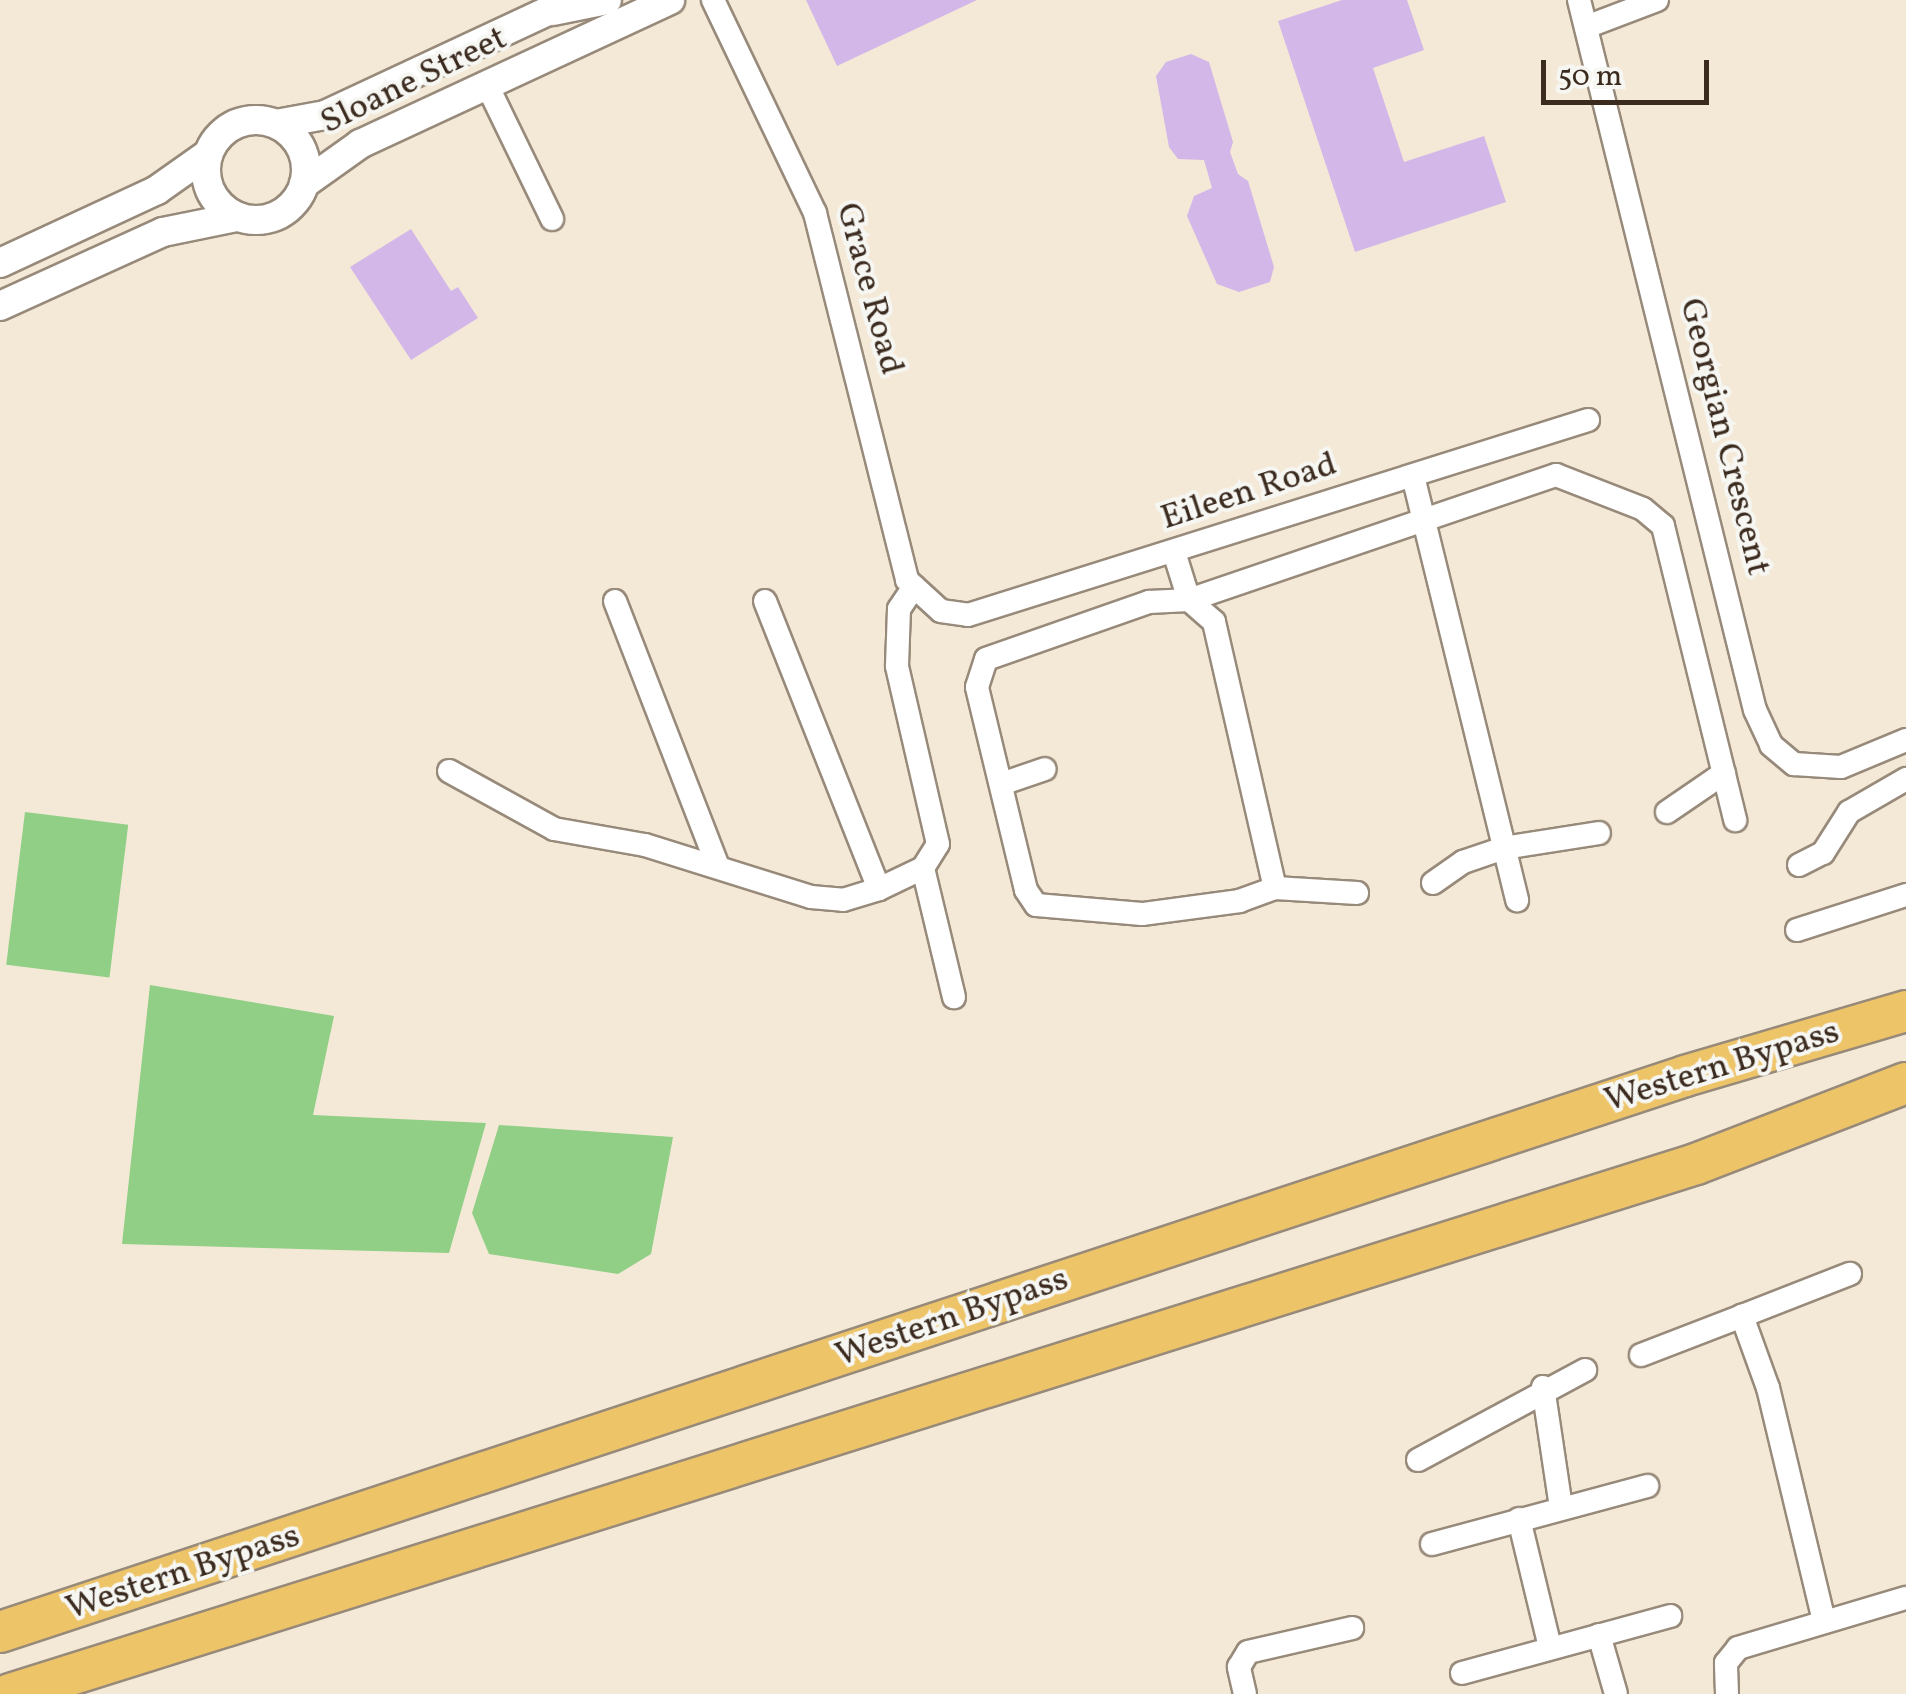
<!DOCTYPE html>
<style>
body{margin:0}
#map{position:relative;width:1906px;height:1694px;overflow:hidden;background:#f4e9d7;font-family:Vollkorn,serif}
div>[style]{position:absolute}
.green>*{inset:0;background:#90cf85;transform-origin:0 0}
.building>*{inset:0;background:#d2b7e8}
.roads{filter:drop-shadow(2px 0 #988a7a) drop-shadow(-2px 0 #988a7a) drop-shadow(0 2px #988a7a) drop-shadow(0 -2px #988a7a)}
.minor>*{height:22px;margin:-11px;padding:0 11px;transform-origin:11px;border-radius:11px;background:#fff}
.tertiary>*{height:28px;margin:-14px;padding:0 14px;transform-origin:14px;border-radius:14px;background:#fff}
.tertiary>.ring{margin:-14px;padding:0;box-sizing:content-box;background:none;border:28px solid #fff;border-radius:50%}
.motorway>*{height:40px;margin:-20px;padding:0 20px;transform-origin:20px;border-radius:20px;background:#eec469}
span{translate:-50% -50%;white-space:nowrap;text-align:center;line-height:1.15;-webkit-text-stroke:8px #f6f6f2;paint-order:stroke}
.street-label{font-size:35px;color:#3b2a1e}
.scale{position:absolute;left:1541px;top:60px;width:168px;height:45px;box-sizing:border-box;border:5px solid #3b2a1e;border-top:0;padding-left:12px;font-size:30px;line-height:35px;white-space:nowrap;color:#3b2a1e;-webkit-text-stroke:8px #f6f6f2;paint-order:stroke}
</style>
<div id="map">
<div class="green">
<i style="left:25px;top:812px;width:104px;height:154px;rotate:7deg"></i>
<i style="clip-path:polygon(150px 985px,334px 1016px,313px 1115px,486px 1123px,449px 1253px,122px 1244px)"></i>
<i style="clip-path:polygon(499px 1125px,673px 1137px,651px 1254px,618px 1274px,489px 1254px,472px 1213px)"></i>
</div>
<div class="building">
<i style="clip-path:polygon(806px 0,977px 0,837px 66px)"></i>
<i style="clip-path:polygon(1342px 0,1407px 0,1424px 50px,1373px 68px,1404px 162px,1484px 136px,1506px 202px,1355px 252px,1278px 21px)"></i>
<i style="clip-path:polygon(1191px 54px,1209px 62px,1233px 142px,1230px 152px,1238px 174px,1248px 181px,1274px 267px,1270px 282px,1239px 292px,1217px 284px,1187px 216px,1194px 196px,1212px 188px,1204px 160px,1178px 159px,1169px 147px,1156px 76px,1166px 62px)"></i>
<i style="clip-path:polygon(411px 229px,451px 291px,458px 287px,478px 318px,411px 360px,350px 267px)"></i>
</div>
<div class="roads">
<div class="minor">
<i style="left:713px;top:0;width:236px;rotate:64.4deg"></i>
<i style="left:815px;top:213px;width:378px;rotate:75.9deg"></i>
<i style="left:907px;top:580px;width:46px;rotate:42.4deg"></i>
<i style="left:941px;top:611px;width:27px;rotate:8deg"></i>
<i style="left:968px;top:615px;width:650px;rotate:-17.46deg"></i>
<i style="left:1579px;top:0;width:731px;rotate:76.08deg"></i>
<i style="left:1755px;top:710px;width:38px;rotate:65deg"></i>
<i style="left:1771px;top:745px;width:30px;rotate:40deg"></i>
<i style="left:1794px;top:764px;width:47px;rotate:3.7deg"></i>
<i style="left:1841px;top:767px;width:70px;rotate:-22.6deg"></i>
<i style="left:1586px;top:27px;width:76px;rotate:-20.8deg"></i>
<i style="left:487px;top:85px;width:149px;rotate:64.1deg"></i>
<i style="left:1413px;top:476px;width:437px;rotate:76.2deg"></i>
<i style="left:1174px;top:552px;width:50px;rotate:72.6deg"></i>
<i style="left:1189px;top:600px;width:33px;rotate:41deg"></i>
<i style="left:1214px;top:622px;width:273px;rotate:77.1deg"></i>
<i style="left:615px;top:601px;width:282px;rotate:68.8deg"></i>
<i style="left:765px;top:601px;width:310px;rotate:68.4deg"></i>
<i style="left:449px;top:771px;width:120px;rotate:28.9deg"></i>
<i style="left:554px;top:829px;width:92px;rotate:10deg"></i>
<i style="left:645px;top:845px;width:174px;rotate:17.4deg"></i>
<i style="left:811px;top:897px;width:32px;rotate:5deg"></i>
<i style="left:843px;top:900px;width:38px;rotate:-17deg"></i>
<i style="left:879px;top:889px;width:49px;rotate:-25.5deg"></i>
<i style="left:923px;top:868px;width:28px;rotate:-58deg"></i>
<i style="left:938px;top:844px;width:183px;rotate:-103deg"></i>
<i style="left:897px;top:666px;width:57px;rotate:-88deg"></i>
<i style="left:899px;top:609px;width:27px;rotate:-56deg"></i>
<i style="left:1001px;top:784px;width:46px;rotate:-18.8deg"></i>
<i style="left:1667px;top:812px;width:69px;rotate:-34.4deg"></i>
<i style="left:1799px;top:865px;width:27px;rotate:-27deg"></i>
<i style="left:1823px;top:853px;width:49px;rotate:-57.6deg"></i>
<i style="left:1849px;top:812px;width:66px;rotate:-30.1deg"></i>
<i style="left:923px;top:868px;width:133px;rotate:76.5deg"></i>
<i style="left:1433px;top:883px;width:37px;rotate:-35deg"></i>
<i style="left:1463px;top:862px;width:43px;rotate:-18.9deg"></i>
<i style="left:1504px;top:848px;width:96px;rotate:-9deg"></i>
<i style="left:1357px;top:893px;width:82px;rotate:-176.5deg"></i>
<i style="left:1275px;top:888px;width:37px;rotate:160deg"></i>
<i style="left:1240px;top:901px;width:99px;rotate:172.4deg"></i>
<i style="left:1142px;top:914px;width:106px;rotate:-175.1deg"></i>
<i style="left:1036px;top:905px;width:18px;rotate:-124deg"></i>
<i style="left:1026px;top:890px;width:209px;rotate:-103.6deg"></i>
<i style="left:977px;top:687px;width:29px;rotate:-72deg"></i>
<i style="left:986px;top:659px;width:173px;rotate:-19.3deg"></i>
<i style="left:1149px;top:602px;width:40px;rotate:-2.9deg"></i>
<i style="left:1189px;top:600px;width:388px;rotate:-18.8deg"></i>
<i style="left:1556px;top:475px;width:93px;rotate:21.3deg"></i>
<i style="left:1643px;top:509px;width:26px;rotate:40deg"></i>
<i style="left:1663px;top:526px;width:303px;rotate:76.2deg"></i>
<i style="left:1797px;top:930px;width:114px;rotate:-17.8deg"></i>
<i style="left:1641px;top:1355px;width:108px;rotate:-21.1deg"></i>
<i style="left:1543px;top:1387px;width:121px;rotate:81.5deg"></i>
<i style="left:1418px;top:1460px;width:190px;rotate:-28.3deg"></i>
<i style="left:1519px;top:1519px;width:132px;rotate:76.4deg"></i>
<i style="left:1432px;top:1544px;width:223px;rotate:-15.1deg"></i>
<i style="left:1824px;top:1621px;width:240px;rotate:-103.5deg"></i>
<i style="left:1768px;top:1388px;width:77px;rotate:-109.9deg"></i>
<i style="left:1742px;top:1316px;width:116px;rotate:-21.3deg"></i>
<i style="left:1599px;top:1635px;width:61px;rotate:73.9deg"></i>
<i style="left:1462px;top:1673px;width:216px;rotate:-15.3deg"></i>
<i style="left:1245px;top:1694px;width:28px;rotate:-103deg"></i>
<i style="left:1239px;top:1667px;width:17px;rotate:-59deg"></i>
<i style="left:1248px;top:1652px;width:107px;rotate:-13deg"></i>
<i style="left:1727px;top:1694px;width:31px;rotate:-92deg"></i>
<i style="left:1726px;top:1663px;width:19px;rotate:-51deg"></i>
<i style="left:1738px;top:1648px;width:175px;rotate:-16.6deg"></i>
</div>
<div class="tertiary">
<i style="left:553px;top:11px;width:55px;rotate:-11.5deg"></i>
<i class="ring" style="left:206px;top:120px;width:72px;height:72px"></i>
<i style="left:276px;top:124px;width:50px;rotate:-10.4deg"></i>
<i style="left:325px;top:115px;width:272px;rotate:-25deg"></i>
<i style="left:304px;top:184px;width:69px;rotate:-35.5deg"></i>
<i style="left:360px;top:144px;width:342px;rotate:-24.9deg"></i>
<i style="left:0;top:263px;width:173px;rotate:-24.9deg"></i>
<i style="left:157px;top:190px;width:62px;rotate:-35.2deg"></i>
<i style="left:0;top:306px;width:179px;rotate:-24.4deg"></i>
<i style="left:163px;top:232px;width:76px;rotate:-11.5deg"></i>
</div>
<div class="motorway">
<i style="left:0;top:1632px;width:1774px;rotate:-18.26deg"></i>
<i style="left:1685px;top:1076px;width:230px;rotate:-16.4deg"></i>
<i style="left:10px;top:1694px;width:1767px;rotate:-17.45deg"></i>
<i style="left:1696px;top:1164px;width:225px;rotate:-21.1deg"></i>
</div>
</div>
<div class="street-label">
<span style="left:414px;top:81px;rotate:-26deg">Sloane Street</span>
<span style="left:869px;top:289px;rotate:75deg">Grace Road</span>
<span style="left:1724px;top:437px;rotate:76deg">Georgian Crescent</span>
<span style="left:1249px;top:492px;rotate:-18deg">Eileen Road</span>
<span style="left:1722px;top:1067px;rotate:-17deg">Western Bypass</span>
<span style="left:952px;top:1318px;rotate:-19deg">Western Bypass</span>
<span style="left:183px;top:1573px;rotate:-18deg">Western Bypass</span>
</div>
<div class="scale">50 m</div>
</div>
